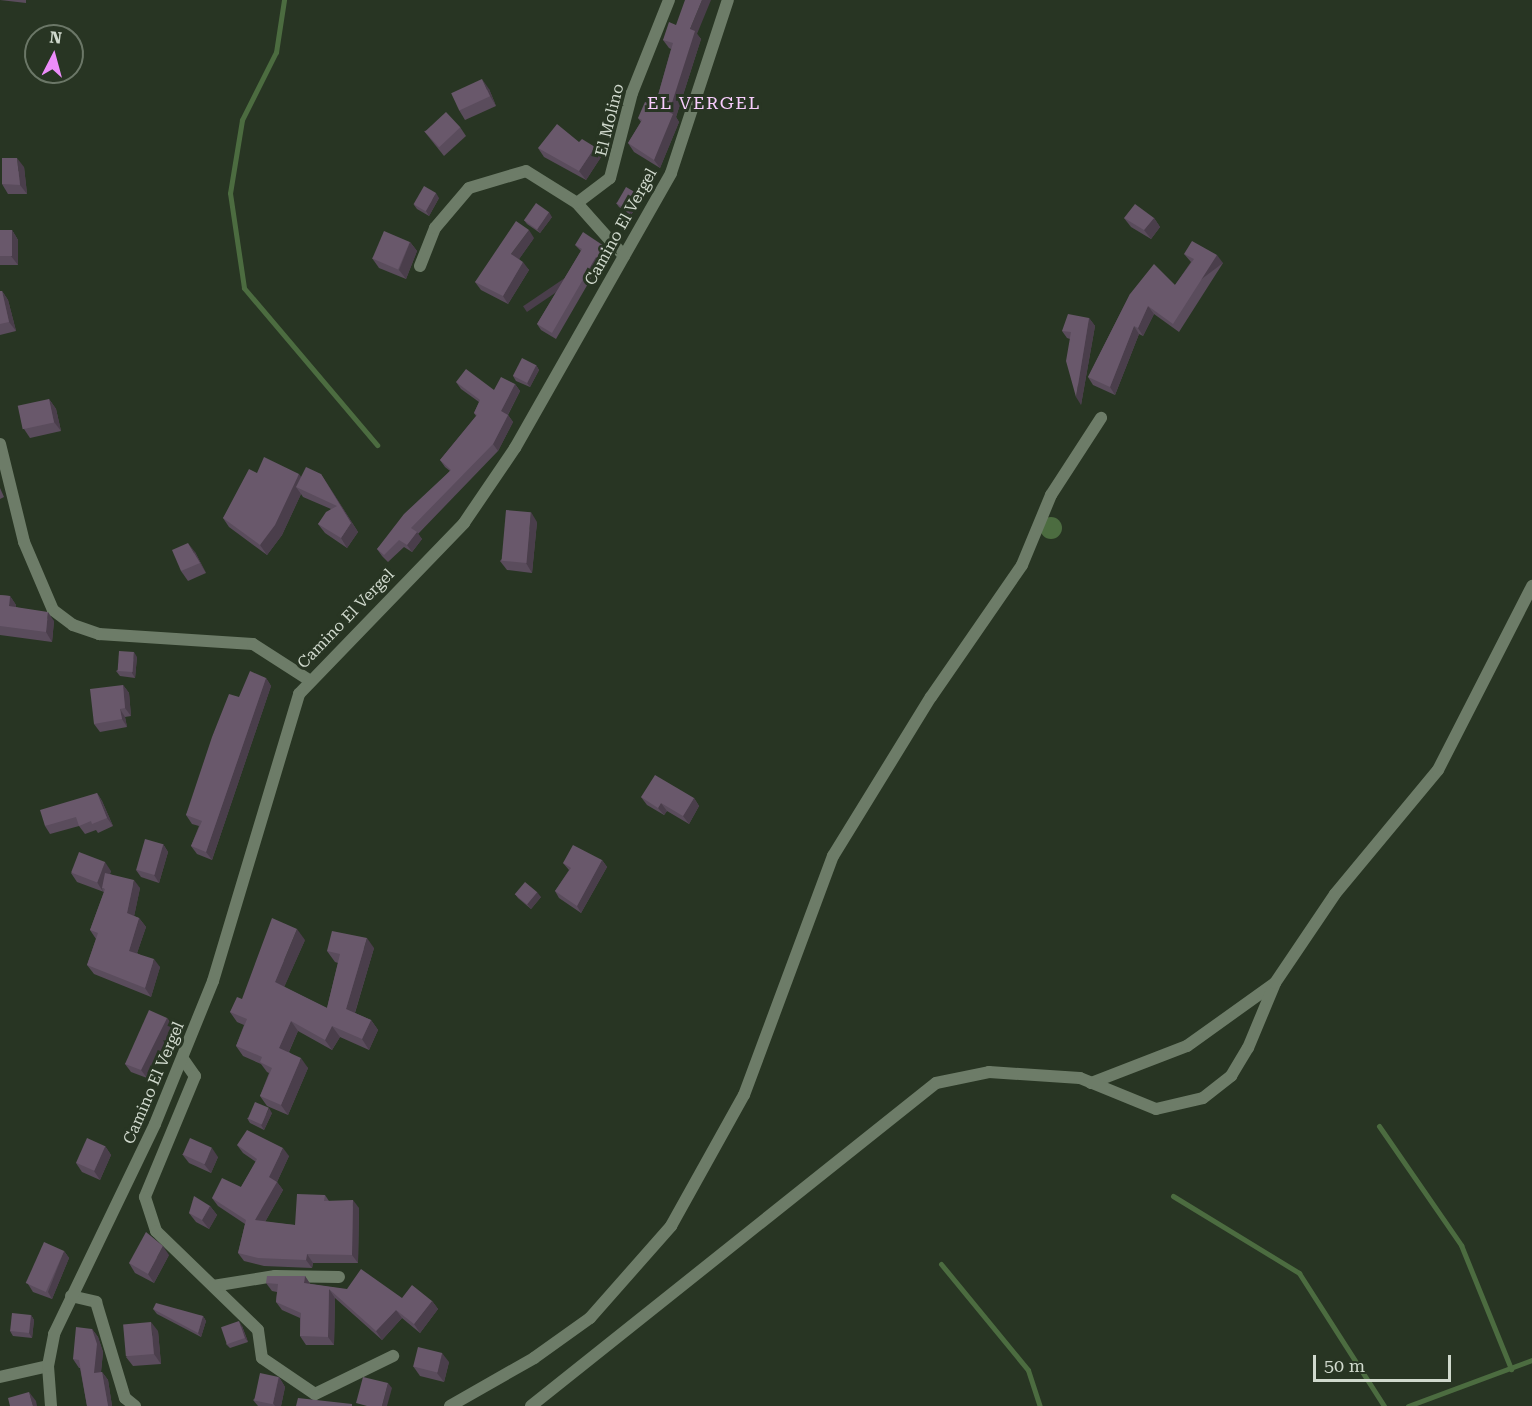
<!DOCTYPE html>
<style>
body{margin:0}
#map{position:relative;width:1532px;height:1406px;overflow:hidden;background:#283523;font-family:"Roboto Serif",serif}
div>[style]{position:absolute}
.water>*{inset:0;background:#4c6c40}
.round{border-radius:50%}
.stream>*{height:5px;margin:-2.5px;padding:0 2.5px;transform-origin:2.5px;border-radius:2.5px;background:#4c6c40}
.minor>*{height:12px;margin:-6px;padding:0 6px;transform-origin:6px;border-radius:6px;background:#6d7c68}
.tertiary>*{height:12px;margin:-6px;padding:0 6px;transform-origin:6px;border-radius:6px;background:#6d7c68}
.wall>*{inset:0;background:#5a4c5c}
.shaded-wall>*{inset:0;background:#4a3e4b;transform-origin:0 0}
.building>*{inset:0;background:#69586b;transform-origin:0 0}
span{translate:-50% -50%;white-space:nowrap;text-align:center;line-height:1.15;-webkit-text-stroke:6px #283523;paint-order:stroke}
.street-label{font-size:16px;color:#d0d9cd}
.neighbourhood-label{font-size:18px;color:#f8cdfd;letter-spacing:1.5px}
.north{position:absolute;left:24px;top:24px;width:60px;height:60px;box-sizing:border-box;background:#283523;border:2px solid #6b7767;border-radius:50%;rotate:6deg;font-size:16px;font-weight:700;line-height:24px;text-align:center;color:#d0d9cd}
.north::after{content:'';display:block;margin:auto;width:21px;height:27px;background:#ed8cfa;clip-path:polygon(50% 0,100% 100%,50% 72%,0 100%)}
.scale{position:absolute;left:1313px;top:1355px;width:138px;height:27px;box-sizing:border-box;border:3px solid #d0d9cd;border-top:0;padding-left:8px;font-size:18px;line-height:21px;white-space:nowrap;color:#d0d9cd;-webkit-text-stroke:4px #283523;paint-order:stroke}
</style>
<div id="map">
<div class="water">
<i class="round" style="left:1040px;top:517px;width:22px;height:22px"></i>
</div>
<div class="stream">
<i style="left:284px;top:0;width:53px;rotate:98.7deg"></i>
<i style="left:276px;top:52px;width:76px;rotate:116.6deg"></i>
<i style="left:242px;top:120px;width:74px;rotate:99.3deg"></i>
<i style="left:230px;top:193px;width:96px;rotate:81.6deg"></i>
<i style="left:244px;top:288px;width:206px;rotate:49.7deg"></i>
<i style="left:1379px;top:1126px;width:145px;rotate:55.4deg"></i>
<i style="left:1461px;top:1245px;width:134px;rotate:68deg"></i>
<i style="left:1173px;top:1196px;width:148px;rotate:31.4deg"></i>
<i style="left:1299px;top:1273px;width:158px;rotate:57.4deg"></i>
<i style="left:941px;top:1264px;width:137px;rotate:50.6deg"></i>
<i style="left:1028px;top:1370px;width:38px;rotate:72deg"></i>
<i style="left:1408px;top:1406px;width:132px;rotate:-20.4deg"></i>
</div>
<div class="minor">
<i style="left:624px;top:256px;width:71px;rotate:-131.6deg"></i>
<i style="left:577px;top:203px;width:41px;rotate:-37.1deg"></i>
<i style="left:610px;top:178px;width:88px;rotate:-75.5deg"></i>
<i style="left:632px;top:93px;width:100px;rotate:-68.3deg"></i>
<i style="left:420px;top:266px;width:41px;rotate:-68.5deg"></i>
<i style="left:435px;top:228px;width:52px;rotate:-49.6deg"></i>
<i style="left:469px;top:188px;width:59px;rotate:-16.6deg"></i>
<i style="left:526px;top:171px;width:60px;rotate:32.1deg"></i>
<i style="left:0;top:444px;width:101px;rotate:76.2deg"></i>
<i style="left:24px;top:542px;width:74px;rotate:66.9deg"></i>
<i style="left:53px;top:610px;width:25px;rotate:37deg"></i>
<i style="left:73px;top:625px;width:28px;rotate:19deg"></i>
<i style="left:99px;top:634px;width:154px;rotate:3.7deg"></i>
<i style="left:253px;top:644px;width:67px;rotate:32.7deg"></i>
<i style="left:183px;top:1059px;width:21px;rotate:55deg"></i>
<i style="left:195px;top:1076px;width:131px;rotate:112.5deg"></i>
<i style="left:145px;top:1197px;width:36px;rotate:72deg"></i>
<i style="left:156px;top:1231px;width:142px;rotate:44.1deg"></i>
<i style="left:258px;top:1330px;width:28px;rotate:82deg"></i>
<i style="left:262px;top:1358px;width:64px;rotate:34.2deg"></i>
<i style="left:315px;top:1394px;width:87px;rotate:-26deg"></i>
<i style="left:1091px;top:1083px;width:103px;rotate:-21.1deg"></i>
<i style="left:1187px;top:1046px;width:108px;rotate:-35.6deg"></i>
<i style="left:213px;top:1286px;width:63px;rotate:-9.2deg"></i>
<i style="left:275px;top:1276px;width:64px;rotate:0.9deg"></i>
<i style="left:71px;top:1296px;width:26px;rotate:13deg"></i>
<i style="left:96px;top:1302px;width:100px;rotate:73.2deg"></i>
<i style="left:125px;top:1398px;width:13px;rotate:39deg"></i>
<i style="left:0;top:1377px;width:49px;rotate:-12.9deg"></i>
<i style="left:450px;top:1406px;width:97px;rotate:-29.7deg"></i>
<i style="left:534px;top:1358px;width:69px;rotate:-35.5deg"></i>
<i style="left:590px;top:1318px;width:123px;rotate:-48.6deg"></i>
<i style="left:671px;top:1226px;width:150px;rotate:-60.9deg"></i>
<i style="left:744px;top:1095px;width:255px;rotate:-69.6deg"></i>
<i style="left:833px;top:856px;width:187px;rotate:-58.4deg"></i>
<i style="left:931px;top:697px;width:160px;rotate:-55.4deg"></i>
<i style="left:1022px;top:565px;width:76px;rotate:-67.5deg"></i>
<i style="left:1051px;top:495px;width:92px;rotate:-57deg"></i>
<i style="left:531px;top:1406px;width:518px;rotate:-38.57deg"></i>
<i style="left:936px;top:1083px;width:54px;rotate:-11.7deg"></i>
<i style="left:989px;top:1072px;width:91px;rotate:3.8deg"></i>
<i style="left:1080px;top:1078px;width:82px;rotate:22.2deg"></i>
<i style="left:1156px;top:1109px;width:48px;rotate:-13.2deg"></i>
<i style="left:1203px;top:1098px;width:36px;rotate:-38deg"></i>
<i style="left:1231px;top:1076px;width:33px;rotate:-59deg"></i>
<i style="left:1248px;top:1048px;width:70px;rotate:-67.4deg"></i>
<i style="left:1275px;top:983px;width:107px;rotate:-56deg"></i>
<i style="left:1335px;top:894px;width:161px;rotate:-50.3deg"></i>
<i style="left:1438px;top:770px;width:207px;rotate:-62.9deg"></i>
</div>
<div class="tertiary">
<i style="left:51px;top:1406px;width:40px;rotate:-94.3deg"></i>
<i style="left:48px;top:1366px;width:33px;rotate:-79deg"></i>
<i style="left:54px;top:1334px;width:233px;rotate:-64.3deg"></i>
<i style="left:155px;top:1124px;width:154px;rotate:-67.9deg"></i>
<i style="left:213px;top:981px;width:300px;rotate:-73.3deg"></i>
<i style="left:299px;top:694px;width:238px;rotate:-46deg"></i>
<i style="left:464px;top:523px;width:91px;rotate:-55.8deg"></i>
<i style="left:515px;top:448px;width:316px;rotate:-60.4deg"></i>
<i style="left:671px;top:173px;width:182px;rotate:-71.8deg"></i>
</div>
<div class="wall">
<i style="clip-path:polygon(0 0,26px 0,26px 3px)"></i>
<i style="clip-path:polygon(676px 25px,697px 34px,701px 39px,676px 117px,679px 122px,660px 168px,634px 152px,628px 143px,641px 122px,638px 118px,655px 106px,671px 49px,669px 48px,663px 40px)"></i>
<i style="clip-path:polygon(489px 89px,496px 106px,465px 120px,459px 110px)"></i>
<i style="clip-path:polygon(460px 127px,466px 136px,444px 156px,424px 131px)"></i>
<i style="clip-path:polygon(579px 142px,601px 157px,586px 180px,544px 157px,538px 148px)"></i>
<i style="clip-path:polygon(24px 167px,27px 194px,8px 194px,2px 184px)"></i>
<i style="clip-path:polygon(638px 194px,641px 199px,631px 215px,619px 207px,616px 203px)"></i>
<i style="clip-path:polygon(439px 198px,429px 216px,417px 209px,414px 205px)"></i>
<i style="clip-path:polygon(552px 217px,540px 233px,527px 224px,524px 220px)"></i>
<i style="clip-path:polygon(1124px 218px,1154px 218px,1160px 227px,1151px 239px,1131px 227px)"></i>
<i style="clip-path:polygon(0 230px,12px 230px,18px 240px,18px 265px,0 265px)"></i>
<i style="clip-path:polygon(534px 238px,519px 259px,529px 270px,508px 304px,481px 290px,475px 282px)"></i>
<i style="clip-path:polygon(410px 242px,417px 251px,406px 279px,379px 268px,372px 258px)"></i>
<i style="clip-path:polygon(575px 245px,611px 254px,604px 266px,600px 263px,556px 339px,541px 330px,537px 324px,581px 251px)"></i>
<i style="clip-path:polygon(1184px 254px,1223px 263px,1179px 332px,1154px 314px,1143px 336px,1139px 334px,1115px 395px,1093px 385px,1088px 377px,1130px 294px,1175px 285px,1191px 262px)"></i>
<i style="clip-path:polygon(0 291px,2px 291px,8px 300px,16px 331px,0 335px)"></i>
<i style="clip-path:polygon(1089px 318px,1095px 326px,1081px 405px,1070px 339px,1067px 338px,1062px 331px)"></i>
<i style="clip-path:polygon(536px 365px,539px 370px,530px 387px,516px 381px,513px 376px)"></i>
<i style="clip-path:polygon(456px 382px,494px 390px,515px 384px,520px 391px,508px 415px,513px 422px,498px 451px,418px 534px,422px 539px,412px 552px,404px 547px,388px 562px,382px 556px,377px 549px,450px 471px,445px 467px,440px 460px,476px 416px,474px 413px,479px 402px,461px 389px)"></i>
<i style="clip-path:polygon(49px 399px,56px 409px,61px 431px,30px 438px,24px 429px)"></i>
<i style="clip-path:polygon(257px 473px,301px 477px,321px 474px,358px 532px,347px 548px,325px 533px,318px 524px,331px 509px,303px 497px,301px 494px,282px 535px,267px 555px,229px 527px,223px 518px)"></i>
<i style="clip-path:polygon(0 488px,4px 497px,0 499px)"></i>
<i style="clip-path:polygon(537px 522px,532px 573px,507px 570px,500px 561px)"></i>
<i style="clip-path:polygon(195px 552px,206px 573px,188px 581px,181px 571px)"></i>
<i style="clip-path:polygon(0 595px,10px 596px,16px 605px,16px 607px,54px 621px,52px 642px,0 635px)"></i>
<i style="clip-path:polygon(137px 657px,135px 678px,120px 676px,116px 671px)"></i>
<i style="clip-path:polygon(266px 678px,271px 686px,212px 860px,197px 854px,191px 846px,199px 826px,192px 824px,186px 815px,239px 697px)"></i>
<i style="clip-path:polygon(123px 685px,129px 693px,131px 716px,125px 717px,127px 727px,100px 732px,94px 724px)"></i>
<i style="clip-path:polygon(97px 793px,102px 801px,113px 826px,98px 833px,96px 830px,85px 834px,79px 826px,50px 834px,45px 826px)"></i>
<i style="clip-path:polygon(641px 797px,694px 798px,699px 806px,689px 824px,667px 811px,664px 815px,647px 805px)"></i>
<i style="clip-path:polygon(163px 844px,168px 852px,159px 883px,141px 877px,136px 870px)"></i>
<i style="clip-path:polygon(602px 860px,607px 867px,581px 913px,559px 898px,555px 891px,569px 870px,563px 863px)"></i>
<i style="clip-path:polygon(111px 871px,110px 874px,140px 888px,134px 916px,139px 918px,146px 927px,137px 953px,160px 967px,151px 997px,94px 974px,87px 965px,96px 939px,90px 930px,104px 892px,77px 882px,71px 873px)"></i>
<i style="clip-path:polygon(515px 894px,541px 897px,531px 909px,518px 898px)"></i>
<i style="clip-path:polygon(305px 940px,284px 987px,327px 1008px,338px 963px,335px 962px,327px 951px,374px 948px,355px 1013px,371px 1020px,378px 1030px,369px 1050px,340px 1037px,332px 1050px,298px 1031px,289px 1052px,308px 1068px,288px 1115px,267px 1106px,260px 1096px,269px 1073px,267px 1072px,261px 1064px,243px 1056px,236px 1046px,244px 1025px,237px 1022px,230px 1012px)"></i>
<i style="clip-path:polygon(167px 1018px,173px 1026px,147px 1078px,131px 1072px,125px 1064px)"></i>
<i style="clip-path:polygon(272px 1113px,264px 1130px,250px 1123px,247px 1118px)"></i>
<i style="clip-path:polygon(237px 1145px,289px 1156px,277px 1182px,283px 1190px,265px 1222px,295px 1225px,325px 1195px,329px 1201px,359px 1208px,358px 1263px,313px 1263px,312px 1268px,264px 1266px,244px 1261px,238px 1253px,245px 1224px,218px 1206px,212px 1198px,241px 1187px,256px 1162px,243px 1153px)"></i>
<i style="clip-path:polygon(105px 1146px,111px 1155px,100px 1180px,82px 1172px,76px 1163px)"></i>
<i style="clip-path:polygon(182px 1154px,218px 1157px,211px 1173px,189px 1163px)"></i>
<i style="clip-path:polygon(210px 1206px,217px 1215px,209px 1229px,196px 1222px,189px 1213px)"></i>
<i style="clip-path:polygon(64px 1251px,69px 1258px,52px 1299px,33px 1292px,28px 1284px)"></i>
<i style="clip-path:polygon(169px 1255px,154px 1283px,135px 1273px,129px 1263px)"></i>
<i style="clip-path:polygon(305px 1276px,310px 1284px,402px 1298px,432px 1301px,438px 1309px,420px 1333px,402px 1318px,382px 1340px,335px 1298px,334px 1345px,306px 1345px,300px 1336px,300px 1318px,282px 1310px,276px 1302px,277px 1292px,272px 1291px,266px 1283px)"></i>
<i style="clip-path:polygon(153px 1309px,203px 1316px,206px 1321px,201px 1337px,157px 1314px)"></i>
<i style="clip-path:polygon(31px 1315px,34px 1320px,32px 1338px,13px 1336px,10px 1331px)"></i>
<i style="clip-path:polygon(242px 1326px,248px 1342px,230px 1348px,226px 1344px)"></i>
<i style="clip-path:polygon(92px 1329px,98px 1337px,103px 1352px,101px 1372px,102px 1372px,108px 1380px,112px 1406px,87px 1406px,80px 1368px,79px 1368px,73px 1359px)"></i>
<i style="clip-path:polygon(158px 1331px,161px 1364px,133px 1366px,126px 1357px)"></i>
<i style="clip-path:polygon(449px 1362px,444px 1382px,420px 1376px,413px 1366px)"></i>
<i style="clip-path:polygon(279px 1377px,285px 1387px,281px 1406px,258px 1406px,253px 1400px)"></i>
</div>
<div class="shaded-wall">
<i style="clip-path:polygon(702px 0,711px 0,697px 34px,701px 39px,676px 117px,679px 122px,660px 168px,654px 160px,690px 29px)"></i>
<i style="clip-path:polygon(482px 79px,489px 89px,496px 106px,490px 96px)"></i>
<i style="clip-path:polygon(595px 147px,601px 157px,586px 180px,579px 171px)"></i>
<i style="clip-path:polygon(17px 158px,24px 167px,27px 194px,20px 185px)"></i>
<i style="clip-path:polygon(436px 193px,439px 198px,429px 216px,426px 211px)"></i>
<i style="clip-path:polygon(638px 194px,641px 199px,631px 215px,628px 210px)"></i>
<i style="clip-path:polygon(549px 212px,552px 217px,540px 233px,537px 229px)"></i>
<i style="clip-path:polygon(1154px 218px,1160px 227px,1151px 239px,1144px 230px)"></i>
<i style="clip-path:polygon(12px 230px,18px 240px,18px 265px,11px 256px)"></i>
<i style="clip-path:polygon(529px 230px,534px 238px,517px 262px,511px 254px)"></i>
<i style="clip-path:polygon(410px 242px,417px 251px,406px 279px,399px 270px)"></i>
<i style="clip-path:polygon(607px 248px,611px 254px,604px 266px,600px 260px)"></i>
<i style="left:1217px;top:255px;width:10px;height:82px;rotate:53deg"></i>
<i style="left:596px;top:257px;width:7px;height:88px;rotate:56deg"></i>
<i style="clip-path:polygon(523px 262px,529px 270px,508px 304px,503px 296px)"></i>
<i style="clip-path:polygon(2px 291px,8px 300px,16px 331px,9px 322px)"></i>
<i style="clip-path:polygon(1148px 306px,1154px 314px,1143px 336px,1138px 328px)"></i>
<i style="clip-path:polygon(1089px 318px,1095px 326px,1081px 405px,1076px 397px)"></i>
<i style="clip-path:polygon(1134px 326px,1139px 334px,1115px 395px,1110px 387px)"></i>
<i style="clip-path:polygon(536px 365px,539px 370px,530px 387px,527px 383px)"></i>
<i style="clip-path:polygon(515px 384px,520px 391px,506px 418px,501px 411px)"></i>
<i style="clip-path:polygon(49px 399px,56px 409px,61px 431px,54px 422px)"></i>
<i style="clip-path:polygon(508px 415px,513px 422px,498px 451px,493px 444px)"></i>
<i style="clip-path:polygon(299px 474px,306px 483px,296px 487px,301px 494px,282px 535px,267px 555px,260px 545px)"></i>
<i style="clip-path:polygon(321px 474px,358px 532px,347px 548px,341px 538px,351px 523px)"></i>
<i style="clip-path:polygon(531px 512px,537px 522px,532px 573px,526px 563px)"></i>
<i style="clip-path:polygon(417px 532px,422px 539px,412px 552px,407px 545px)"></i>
<i style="clip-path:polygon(188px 543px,195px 552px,206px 573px)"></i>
<i style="clip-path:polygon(10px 596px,16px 605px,15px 615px,9px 606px)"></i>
<i style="clip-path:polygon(48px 612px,54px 621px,52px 642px,46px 632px)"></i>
<i style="clip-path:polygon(134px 652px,137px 657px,135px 678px,132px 673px)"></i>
<i style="clip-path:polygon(266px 678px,271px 686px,212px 860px,206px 852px)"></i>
<i style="clip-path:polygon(123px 685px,129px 693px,131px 716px,125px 708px)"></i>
<i style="clip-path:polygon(120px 709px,125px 717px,127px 727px,122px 719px)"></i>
<i style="clip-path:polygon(97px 793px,102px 801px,113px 826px,107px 818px)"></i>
<i style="clip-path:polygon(694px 798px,699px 806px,689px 824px,683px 816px)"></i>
<i style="clip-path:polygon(661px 803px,667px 811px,664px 815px,658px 808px)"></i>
<i style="clip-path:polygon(163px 844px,168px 852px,159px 883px,154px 875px)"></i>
<i style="clip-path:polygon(602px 860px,607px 867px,581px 913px,577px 906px)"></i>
<i style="clip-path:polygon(105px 862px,111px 871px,104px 889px,102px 888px,103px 892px,97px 882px)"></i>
<i style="clip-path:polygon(134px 880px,140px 888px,133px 922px,127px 913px)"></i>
<i style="clip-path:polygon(537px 892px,541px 897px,531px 909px,527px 904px)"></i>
<i style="clip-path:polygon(139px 918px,146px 927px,135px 959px,129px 951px)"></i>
<i style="clip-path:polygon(297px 929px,305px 940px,282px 992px,275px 982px)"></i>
<i style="clip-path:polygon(367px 938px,374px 948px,353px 1019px,346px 1009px)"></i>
<i style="clip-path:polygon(154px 959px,160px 967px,151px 997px,145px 988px)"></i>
<i style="clip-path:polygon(167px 1018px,173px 1026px,147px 1078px,141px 1070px)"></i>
<i style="clip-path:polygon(371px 1020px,378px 1030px,369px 1050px,362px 1039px)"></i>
<i style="clip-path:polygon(291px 1021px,298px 1031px,286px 1058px,279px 1048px)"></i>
<i style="clip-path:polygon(332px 1026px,340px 1037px,332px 1050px,325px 1040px)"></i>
<i style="clip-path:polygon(301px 1058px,308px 1068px,288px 1115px,281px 1105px)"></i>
<i style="clip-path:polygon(269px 1108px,272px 1113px,264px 1130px,261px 1125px)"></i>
<i style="clip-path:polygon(105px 1146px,111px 1155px,100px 1180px,94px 1171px)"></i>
<i style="clip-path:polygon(212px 1148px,218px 1157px,211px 1173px,204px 1164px)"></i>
<i style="clip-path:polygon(283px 1148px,289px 1156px,277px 1182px,283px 1190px,261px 1229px,255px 1220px,269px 1177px)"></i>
<i style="clip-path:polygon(353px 1200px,359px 1208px,358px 1263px,352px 1255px)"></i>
<i style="clip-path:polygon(210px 1206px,217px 1215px,209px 1229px,202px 1220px)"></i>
<i style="clip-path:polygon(163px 1246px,169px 1255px,154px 1283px,148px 1274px)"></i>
<i style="clip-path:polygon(64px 1251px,69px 1258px,52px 1299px,48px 1292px)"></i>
<i style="clip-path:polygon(307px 1254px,313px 1263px,312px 1268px,306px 1260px)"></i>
<i style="clip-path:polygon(305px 1276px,311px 1285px,304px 1283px)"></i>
<i style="clip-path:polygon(329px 1289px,335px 1298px,334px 1345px,328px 1337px)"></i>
<i style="clip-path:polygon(432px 1301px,438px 1309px,420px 1333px,414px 1324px)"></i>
<i style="clip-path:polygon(396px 1310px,402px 1318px,382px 1340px,376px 1331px)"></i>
<i style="clip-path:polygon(31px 1315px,34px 1320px,32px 1338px,29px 1333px)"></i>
<i style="clip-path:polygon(203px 1316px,206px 1321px,201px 1337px,198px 1333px)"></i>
<i style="clip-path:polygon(239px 1321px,242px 1326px,248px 1342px,245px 1338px)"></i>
<i style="clip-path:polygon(151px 1322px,158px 1331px,161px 1364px,154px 1354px)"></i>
<i style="clip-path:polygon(92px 1329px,98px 1337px,103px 1352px,100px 1382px,94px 1373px)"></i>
<i style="clip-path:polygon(442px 1353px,449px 1362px,444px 1382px,437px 1373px)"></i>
<i style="clip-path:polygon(102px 1372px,108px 1380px,112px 1406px,108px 1406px)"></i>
<i style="clip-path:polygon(279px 1377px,285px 1387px,281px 1406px,275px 1406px,273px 1403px)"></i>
<i style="clip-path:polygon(388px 1383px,392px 1388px,387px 1406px,382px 1406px)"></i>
<i style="clip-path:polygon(29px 1392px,36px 1401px,37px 1406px,33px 1406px)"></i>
</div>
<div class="building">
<i style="clip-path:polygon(685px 0,702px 0,690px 29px,695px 31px,669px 112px,673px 114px,654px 160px,628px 143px,642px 120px,638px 118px,645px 102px,655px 106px,673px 43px,663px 40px,669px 22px,676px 25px)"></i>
<i style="left:482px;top:79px;width:19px;height:34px;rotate:65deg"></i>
<i style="left:446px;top:112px;width:21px;height:29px;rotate:47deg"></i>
<i style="clip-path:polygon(557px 124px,579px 142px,582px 139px,595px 147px,579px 171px,538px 148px)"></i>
<i style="clip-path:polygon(2px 158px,17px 158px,20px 185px,2px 184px)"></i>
<i style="left:424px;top:186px;width:14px;height:21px;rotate:30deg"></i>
<i style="left:626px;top:187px;width:14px;height:19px;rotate:30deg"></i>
<i style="left:536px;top:203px;width:16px;height:21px;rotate:35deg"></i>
<i style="clip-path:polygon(1135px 204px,1154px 218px,1144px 230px,1124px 218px)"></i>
<i style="clip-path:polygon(516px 221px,529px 230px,511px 254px,523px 262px,503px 296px,475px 282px)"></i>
<i style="left:0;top:230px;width:12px;height:26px"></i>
<i style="left:384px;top:231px;width:28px;height:30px;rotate:23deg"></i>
<i style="clip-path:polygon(583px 232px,607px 248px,600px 260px,596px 257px,552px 333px,537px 324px,582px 249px,575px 245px)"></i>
<i style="clip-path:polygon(1192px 241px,1217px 255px,1173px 324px,1148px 306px,1138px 328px,1134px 326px,1110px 387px,1088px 377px,1130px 294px,1154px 264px,1175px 285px,1194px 259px,1184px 254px)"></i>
<i style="clip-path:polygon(0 291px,2px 291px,9px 322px,0 324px)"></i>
<i style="clip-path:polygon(1068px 314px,1089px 318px,1076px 397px,1066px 361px,1071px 332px,1062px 331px)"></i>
<i style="left:522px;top:358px;width:16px;height:20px;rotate:27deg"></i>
<i style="clip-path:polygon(466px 369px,494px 390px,501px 377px,515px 384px,501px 411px,508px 415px,493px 444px,411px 528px,417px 532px,407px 545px,399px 540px,384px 555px,377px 549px,404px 514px,451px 470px,440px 460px,477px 415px,474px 413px,480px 400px,456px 382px)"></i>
<i style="left:49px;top:399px;width:24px;height:32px;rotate:78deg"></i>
<i style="clip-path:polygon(264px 457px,299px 474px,275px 525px,260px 545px,223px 518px,249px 469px,257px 473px)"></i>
<i style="clip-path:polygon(306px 467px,321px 474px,351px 523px,341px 538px,318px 524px,326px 512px,337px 506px,296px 487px)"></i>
<i style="left:506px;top:510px;width:25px;height:51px;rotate:5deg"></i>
<i style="clip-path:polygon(188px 543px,200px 563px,181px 571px,172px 550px)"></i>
<i style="clip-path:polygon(0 595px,10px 596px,9px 606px,48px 612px,46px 632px,0 626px)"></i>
<i style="left:119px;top:651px;width:15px;height:20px;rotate:4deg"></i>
<i style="clip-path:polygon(250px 671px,266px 678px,206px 852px,191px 846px,202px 821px,186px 815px,212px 737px,229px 694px,239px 697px)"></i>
<i style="clip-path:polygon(123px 685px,125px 708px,120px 709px,122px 719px,94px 724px,90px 689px)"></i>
<i style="clip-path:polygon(655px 775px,694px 798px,683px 816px,661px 803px,658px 808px,641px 797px)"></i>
<i style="clip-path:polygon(97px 793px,107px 818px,92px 824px,91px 821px,79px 826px,76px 817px,45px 826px,40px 810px)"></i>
<i style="left:145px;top:839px;width:19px;height:32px;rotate:16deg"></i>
<i style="clip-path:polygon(573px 845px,602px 860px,577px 906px,555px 891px,571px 868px,563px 863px)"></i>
<i style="left:79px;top:852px;width:28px;height:22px;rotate:21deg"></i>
<i style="clip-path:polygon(105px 873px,134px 880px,127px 913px,139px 918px,129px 951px,154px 959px,145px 988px,87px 965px,98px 933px,90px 930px,105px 889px,102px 888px)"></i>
<i style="left:525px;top:882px;width:16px;height:16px;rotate:40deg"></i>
<i style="clip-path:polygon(272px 918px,297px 929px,275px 982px,327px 1008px,340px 954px,327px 951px,332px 931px,367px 938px,346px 1009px,371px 1020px,362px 1039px,332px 1026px,325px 1040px,291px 1021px,279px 1048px,301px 1058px,281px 1105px,260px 1096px,272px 1068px,260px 1062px,262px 1057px,236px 1046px,247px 1019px,230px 1012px,237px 997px,242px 999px)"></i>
<i style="clip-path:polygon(149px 1010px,167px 1018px,141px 1070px,125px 1064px)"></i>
<i style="left:255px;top:1102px;width:15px;height:18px;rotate:23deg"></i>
<i style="clip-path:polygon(247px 1130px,283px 1148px,269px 1177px,277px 1182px,255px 1220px,295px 1225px,297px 1194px,325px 1195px,324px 1201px,353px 1200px,352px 1255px,307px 1254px,306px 1260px,258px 1258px,238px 1253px,246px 1220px,212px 1198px,222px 1178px,241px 1187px,257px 1159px,237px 1145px)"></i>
<i style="left:87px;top:1138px;width:20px;height:27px;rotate:24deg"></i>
<i style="left:190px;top:1138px;width:24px;height:18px;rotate:24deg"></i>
<i style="clip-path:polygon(194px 1196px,210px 1206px,202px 1220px,189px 1213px)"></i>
<i style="clip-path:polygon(146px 1232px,163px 1246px,148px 1274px,129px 1263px)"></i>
<i style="left:44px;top:1242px;width:22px;height:45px;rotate:24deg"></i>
<i style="clip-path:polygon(361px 1269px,402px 1298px,412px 1285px,432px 1301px,414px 1324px,396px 1310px,376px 1331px,329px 1289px,328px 1337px,300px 1336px,301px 1313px,276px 1302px,278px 1284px,266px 1283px,267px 1276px,305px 1276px,304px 1283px,347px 1289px)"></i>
<i style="clip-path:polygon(156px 1303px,203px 1316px,198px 1333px,153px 1309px)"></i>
<i style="left:12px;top:1313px;width:19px;height:18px;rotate:6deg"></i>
<i style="left:239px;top:1321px;width:18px;height:19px;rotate:71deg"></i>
<i style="left:151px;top:1322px;width:32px;height:28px;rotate:85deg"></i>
<i style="clip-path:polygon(76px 1327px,92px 1329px,97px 1344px,94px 1373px,102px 1372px,108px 1406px,87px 1406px,79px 1360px,73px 1359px)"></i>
<i style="left:418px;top:1347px;width:25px;height:20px;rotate:14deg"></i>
<i style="left:260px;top:1373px;width:19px;height:28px;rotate:12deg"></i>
<i style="clip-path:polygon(363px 1377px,388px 1383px,382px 1406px,367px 1406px,356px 1403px)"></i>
<i style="clip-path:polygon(29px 1392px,33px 1406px,10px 1406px,8px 1398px)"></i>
<i style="clip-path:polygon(298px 1398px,352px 1404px,352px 1406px,296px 1406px)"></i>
</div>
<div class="street-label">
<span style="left:610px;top:120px;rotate:-76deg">El Molino</span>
<span style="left:621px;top:227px;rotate:-61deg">Camino El Vergel</span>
<span style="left:346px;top:619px;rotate:-46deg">Camino El Vergel</span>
<span style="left:154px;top:1083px;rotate:-67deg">Camino El Vergel</span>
</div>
<div class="neighbourhood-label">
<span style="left:704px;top:103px">EL VERGEL</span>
</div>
<div class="north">N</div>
<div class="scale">50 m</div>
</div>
